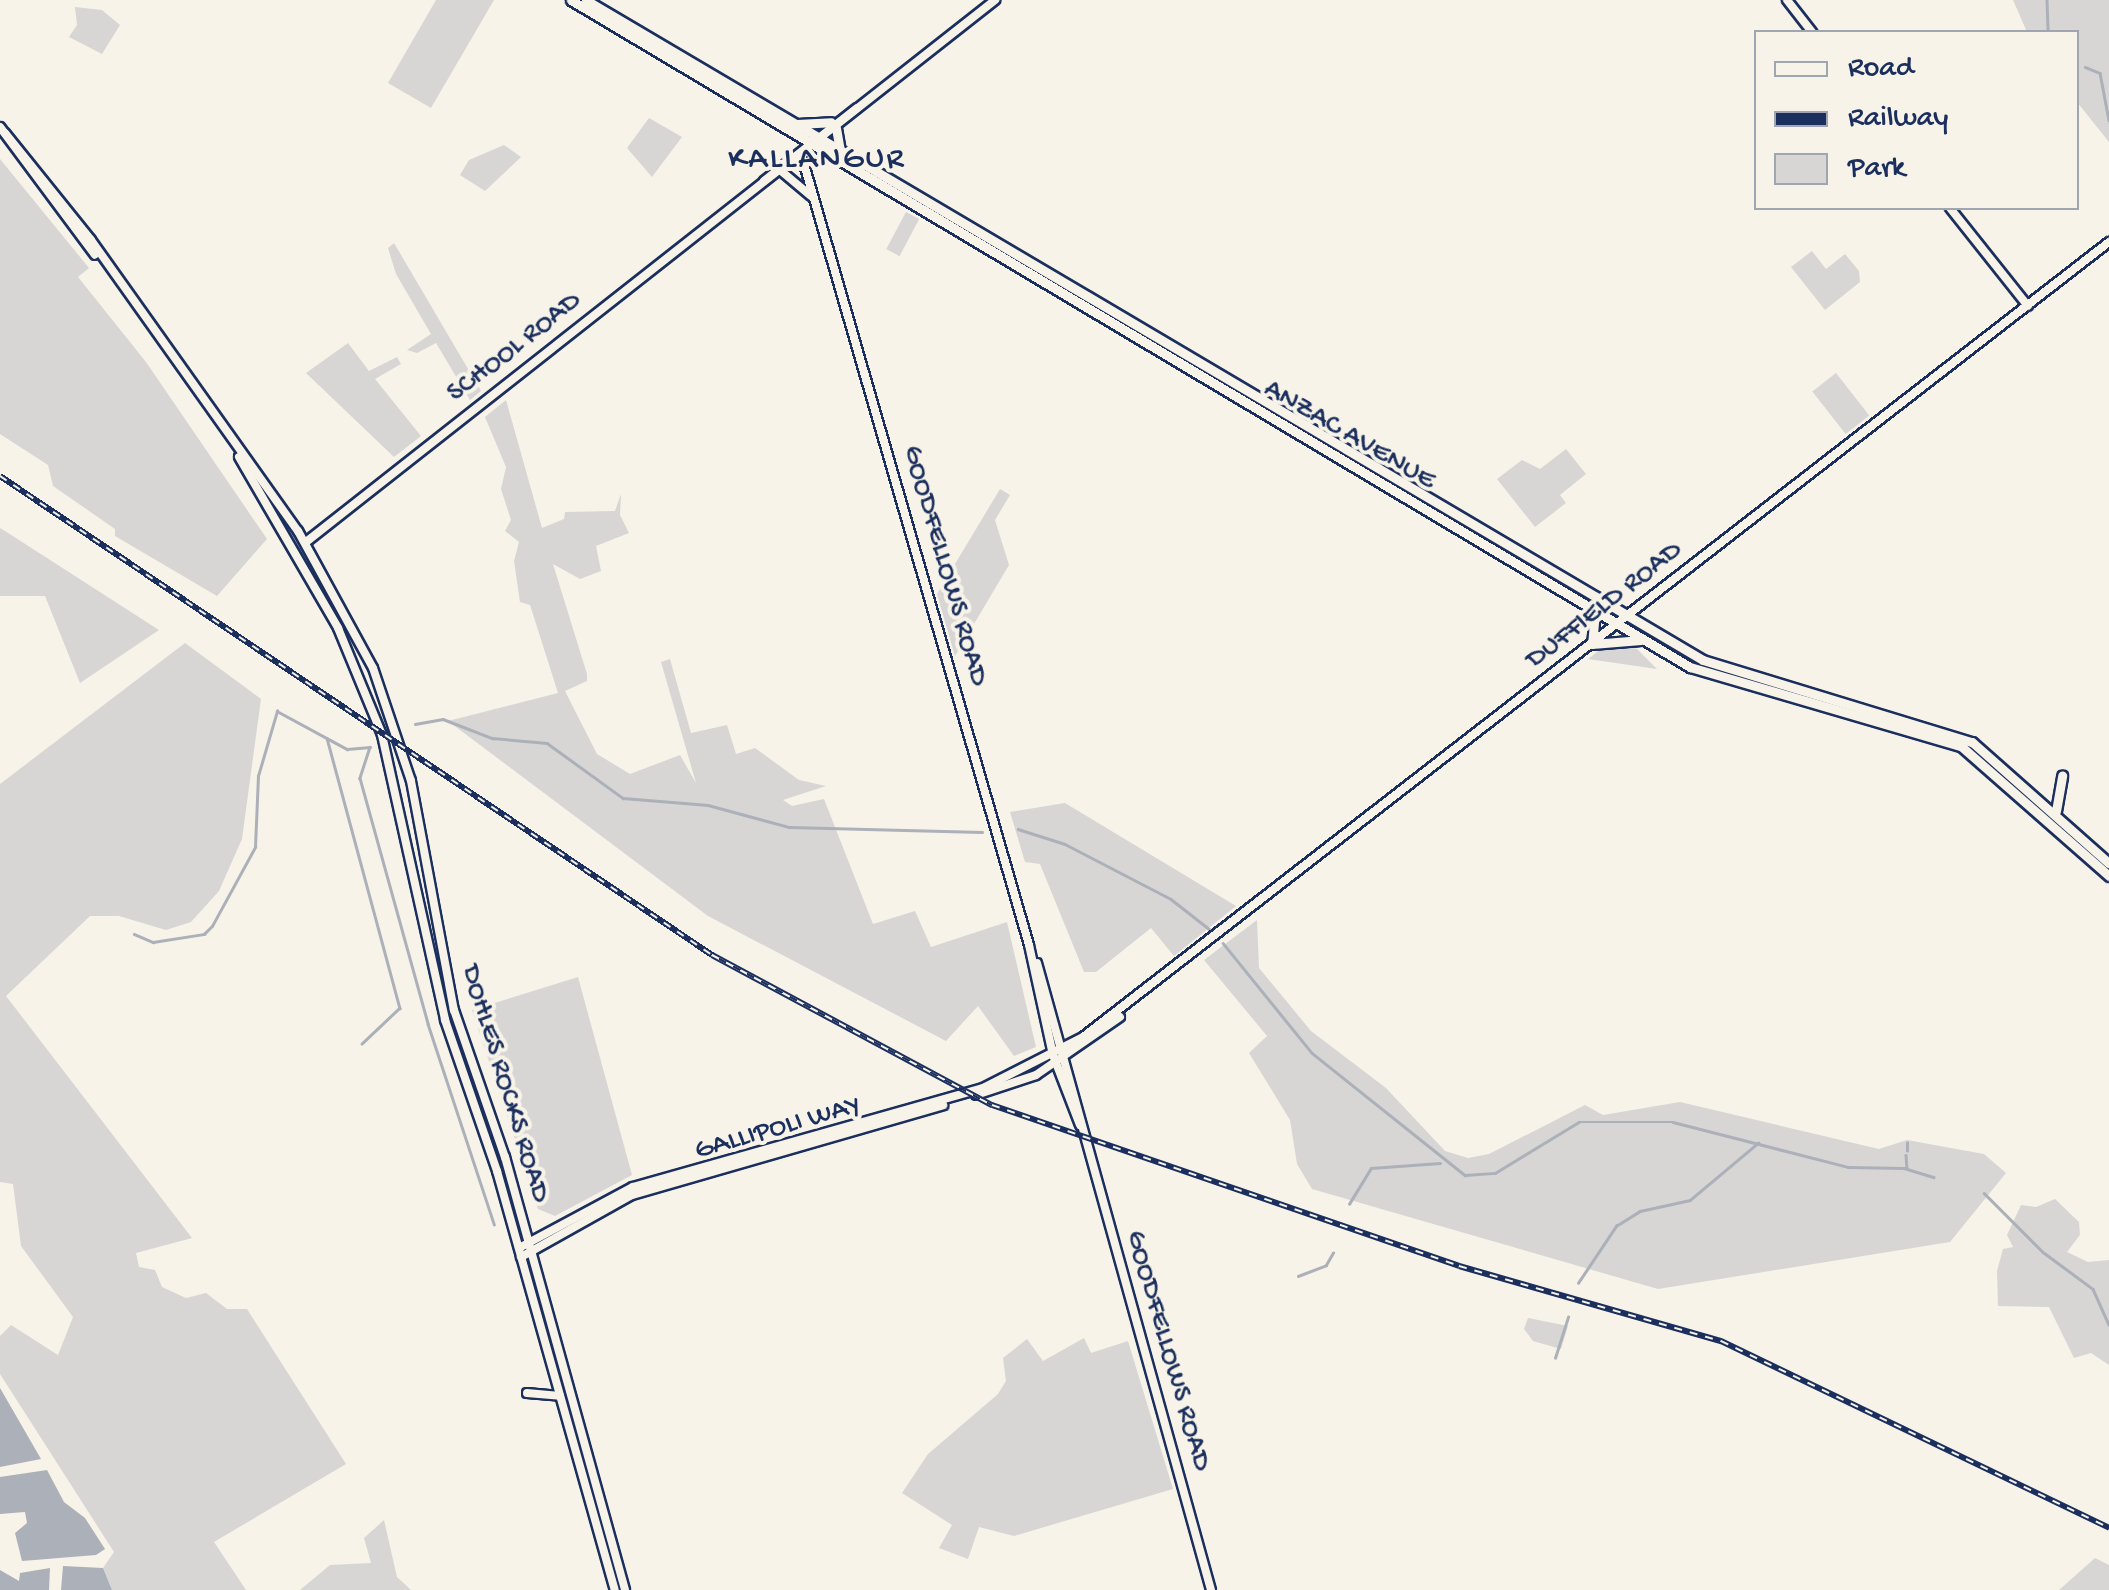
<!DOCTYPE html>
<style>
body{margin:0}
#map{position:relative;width:2109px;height:1590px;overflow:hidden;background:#f7f3e8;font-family:"Gochi Hand",sans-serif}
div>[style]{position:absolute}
.green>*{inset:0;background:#d7d6d4;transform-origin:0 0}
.water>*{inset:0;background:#acb0b9}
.stream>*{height:2.5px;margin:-1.25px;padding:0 1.25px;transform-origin:1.25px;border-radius:1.25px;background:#acb0b9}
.roads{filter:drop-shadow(2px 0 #1b2f5e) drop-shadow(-2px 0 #1b2f5e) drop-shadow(0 2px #1b2f5e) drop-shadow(0 -2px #1b2f5e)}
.secondary>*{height:8px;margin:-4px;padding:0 4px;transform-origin:4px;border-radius:4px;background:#f7f3e8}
.highway>*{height:9px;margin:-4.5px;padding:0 4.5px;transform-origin:4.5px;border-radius:4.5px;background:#f7f3e8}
.rail>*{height:6px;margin-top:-3px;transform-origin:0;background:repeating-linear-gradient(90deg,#f7f3e8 0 8px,#1b2f5e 0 16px);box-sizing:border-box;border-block:2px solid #1b2f5e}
span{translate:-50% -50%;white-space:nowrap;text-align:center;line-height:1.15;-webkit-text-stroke:8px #f7f3e8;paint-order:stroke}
.street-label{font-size:28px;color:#1b2f5e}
.quarter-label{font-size:32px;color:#1b2f5e;letter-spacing:2.5px}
.legend{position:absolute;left:1754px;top:30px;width:325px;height:180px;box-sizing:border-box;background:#f7f3e8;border:2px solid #9fa5b1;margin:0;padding:12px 18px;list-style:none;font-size:30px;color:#1b2f5e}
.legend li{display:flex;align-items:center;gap:20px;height:50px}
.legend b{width:50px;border:2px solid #9fa5b1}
</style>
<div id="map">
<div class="green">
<i style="clip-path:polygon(436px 0,494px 0,431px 108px,388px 83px)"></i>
<i style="clip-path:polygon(2013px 0,2109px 0,2109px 142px,2077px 102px,2076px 32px,2027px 32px)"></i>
<i style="clip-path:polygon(75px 7px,102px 10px,120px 25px,102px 54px,69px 37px,77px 25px)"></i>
<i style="clip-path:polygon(649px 118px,682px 137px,652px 177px,627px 148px)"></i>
<i style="clip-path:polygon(504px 145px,521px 157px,485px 191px,460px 175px,469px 160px)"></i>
<i style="clip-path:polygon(0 159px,89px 268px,78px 277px,146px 362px,267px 539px,217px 596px,115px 536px,115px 529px,53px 486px,48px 465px,0 434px)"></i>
<i style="left:906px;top:212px;width:15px;height:42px;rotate:28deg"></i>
<i style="clip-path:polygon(394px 243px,481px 391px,470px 400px,436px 343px,417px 353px,407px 350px,431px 334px,396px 274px,388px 248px)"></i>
<i style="clip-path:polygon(1812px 251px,1826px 269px,1845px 254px,1859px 271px,1860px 282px,1825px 310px,1791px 267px)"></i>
<i style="clip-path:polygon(348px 343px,369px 371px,397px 357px,401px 364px,375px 379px,421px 436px,394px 457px,306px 373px)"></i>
<i style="left:1836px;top:373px;width:54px;height:30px;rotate:52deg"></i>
<i style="clip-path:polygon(506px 400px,542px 528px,564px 519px,565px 512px,615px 511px,621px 494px,620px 515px,629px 533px,596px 546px,601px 571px,580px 579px,553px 564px,587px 674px,587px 681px,565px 691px,597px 754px,630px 774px,680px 755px,696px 783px,661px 662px,670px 659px,691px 733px,727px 725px,736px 754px,755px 748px,799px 780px,826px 786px,783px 800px,792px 806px,824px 799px,873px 924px,915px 911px,931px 947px,1007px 922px,1036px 1047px,1014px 1056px,978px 1006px,946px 1041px,708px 916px,448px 721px,558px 693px,530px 605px,520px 602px,514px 561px,519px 542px,505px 531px,511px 520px,501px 489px,506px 467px,485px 417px)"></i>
<i style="clip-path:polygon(1566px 449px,1586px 474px,1560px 495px,1566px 503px,1535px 527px,1497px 479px,1522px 460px,1540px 469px)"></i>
<i style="clip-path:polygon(1000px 489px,1010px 495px,995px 520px,1009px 565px,955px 656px,937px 594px)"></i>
<i style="clip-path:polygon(0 528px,5px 531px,159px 630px,80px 683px,45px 596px,0 596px)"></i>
<i style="clip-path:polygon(185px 643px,261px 699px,242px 839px,219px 891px,191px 922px,166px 930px,119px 916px,90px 916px,6px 996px,192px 1238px,136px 1253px,139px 1267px,155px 1270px,162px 1287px,186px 1298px,206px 1293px,227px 1309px,247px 1309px,346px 1464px,214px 1542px,246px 1590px,112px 1590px,103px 1568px,114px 1552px,0 1374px,0 1336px,11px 1325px,58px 1355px,73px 1317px,21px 1246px,13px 1184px,0 1182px,0 784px)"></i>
<i style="clip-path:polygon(1621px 645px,1637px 649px,1657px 669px,1588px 659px,1605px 646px)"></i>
<i style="clip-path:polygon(1065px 803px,1236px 906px,1174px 956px,1151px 928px,1096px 972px,1084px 972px,1040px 864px,1025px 862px,1010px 812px)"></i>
<i style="clip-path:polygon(1257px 920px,1259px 968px,1311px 1031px,1386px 1088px,1445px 1151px,1468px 1158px,1489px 1154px,1585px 1105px,1603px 1115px,1680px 1102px,1879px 1149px,1907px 1140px,1984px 1154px,2006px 1173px,1950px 1242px,1658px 1289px,1312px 1189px,1297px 1164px,1290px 1120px,1249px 1053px,1267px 1036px,1204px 960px)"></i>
<i style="clip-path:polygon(578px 977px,632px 1175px,555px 1216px,538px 1209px,472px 1010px)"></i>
<i style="clip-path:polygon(2055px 1199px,2079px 1222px,2080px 1235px,2067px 1252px,2088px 1262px,2109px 1260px,2109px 1365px,2091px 1353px,2074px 1358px,2049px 1307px,1998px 1306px,1997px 1271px,2003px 1249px,2013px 1247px,2007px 1235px,2021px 1205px,2036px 1207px)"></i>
<i style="clip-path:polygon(1528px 1318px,1568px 1326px,1561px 1349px,1533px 1341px,1524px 1329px)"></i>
<i style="clip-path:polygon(1084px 1338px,1091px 1353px,1128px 1341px,1173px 1489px,1014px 1536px,979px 1527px,968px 1559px,939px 1548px,952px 1525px,902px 1493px,928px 1454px,998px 1394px,1006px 1381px,1003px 1358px,1027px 1339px,1043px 1361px)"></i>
<i style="clip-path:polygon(384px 1520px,397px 1577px,411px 1590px,300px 1590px,330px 1565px,371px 1563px,364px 1538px)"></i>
<i style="clip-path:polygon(2095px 1558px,2109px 1565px,2109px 1590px,2059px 1590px)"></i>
</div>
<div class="water">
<i style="clip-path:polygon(0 1388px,41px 1459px,0 1467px)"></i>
<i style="clip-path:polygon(47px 1470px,64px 1502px,85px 1518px,105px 1549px,96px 1555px,22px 1561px,15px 1533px,27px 1523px,25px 1512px,0 1514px,0 1477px)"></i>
<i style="clip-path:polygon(63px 1566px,103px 1568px,112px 1590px,61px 1590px)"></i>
<i style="clip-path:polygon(50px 1568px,49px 1590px,0 1590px,0 1570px,19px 1581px,20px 1573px)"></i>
</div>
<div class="stream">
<i style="left:2047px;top:0;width:32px;rotate:88deg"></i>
<i style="left:2085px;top:67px;width:16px;rotate:22deg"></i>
<i style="left:2100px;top:73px;width:48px;rotate:79.2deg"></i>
<i style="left:415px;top:724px;width:28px;rotate:-10deg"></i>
<i style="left:443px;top:719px;width:53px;rotate:21.2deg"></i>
<i style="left:492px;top:738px;width:55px;rotate:5.2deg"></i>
<i style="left:547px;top:743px;width:94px;rotate:35.9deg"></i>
<i style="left:623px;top:798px;width:85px;rotate:4.7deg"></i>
<i style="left:708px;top:805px;width:84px;rotate:15.2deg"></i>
<i style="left:789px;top:827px;width:193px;rotate:1.5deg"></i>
<i style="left:327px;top:738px;width:280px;rotate:74.9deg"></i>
<i style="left:400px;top:1008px;width:52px;rotate:136.5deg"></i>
<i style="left:370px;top:747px;width:33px;rotate:108deg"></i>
<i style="left:360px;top:778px;width:255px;rotate:74.5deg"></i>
<i style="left:428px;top:1024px;width:211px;rotate:71.7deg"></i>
<i style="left:1018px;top:829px;width:49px;rotate:17.7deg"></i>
<i style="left:1065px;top:844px;width:119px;rotate:27.4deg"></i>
<i style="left:1171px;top:899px;width:53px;rotate:38.2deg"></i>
<i style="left:134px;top:934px;width:21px;rotate:23deg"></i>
<i style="left:153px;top:942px;width:52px;rotate:-8.9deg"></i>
<i style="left:204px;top:934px;width:11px;rotate:-45deg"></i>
<i style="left:212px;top:926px;width:90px;rotate:-61.4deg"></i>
<i style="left:255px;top:847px;width:71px;rotate:-87.6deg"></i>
<i style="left:258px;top:776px;width:68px;rotate:-73.7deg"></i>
<i style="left:277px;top:711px;width:80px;rotate:28.5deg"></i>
<i style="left:347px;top:749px;width:23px;rotate:-5deg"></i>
<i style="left:1223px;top:943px;width:141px;rotate:51deg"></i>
<i style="left:1312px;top:1053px;width:196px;rotate:38.6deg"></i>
<i style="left:1465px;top:1175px;width:30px;rotate:-4deg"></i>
<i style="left:1495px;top:1173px;width:98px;rotate:-31.3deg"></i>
<i style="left:1579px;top:1122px;width:94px"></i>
<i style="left:1673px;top:1122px;width:181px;rotate:14.4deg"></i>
<i style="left:1848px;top:1167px;width:56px;rotate:1deg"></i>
<i style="left:1904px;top:1168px;width:31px;rotate:17deg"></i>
<i style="left:1907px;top:1151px;width:8px;rotate:-90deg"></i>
<i style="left:1906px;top:1155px;width:13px;rotate:86deg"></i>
<i style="left:1984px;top:1193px;width:83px;rotate:45deg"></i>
<i style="left:2043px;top:1252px;width:62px;rotate:36.5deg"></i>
<i style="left:2093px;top:1289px;width:39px;rotate:66deg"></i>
<i style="left:1349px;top:1204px;width:42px;rotate:-58.6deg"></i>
<i style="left:1371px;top:1168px;width:69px;rotate:-4.1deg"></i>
<i style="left:1298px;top:1276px;width:30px;rotate:-21deg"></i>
<i style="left:1326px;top:1265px;width:14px;rotate:-60deg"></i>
<i style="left:1578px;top:1283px;width:69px;rotate:-56.3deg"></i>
<i style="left:1616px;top:1226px;width:28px;rotate:-32deg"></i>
<i style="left:1640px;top:1211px;width:51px;rotate:-12.4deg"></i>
<i style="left:1690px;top:1200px;width:89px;rotate:-40deg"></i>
<i style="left:1555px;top:1358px;width:43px;rotate:-72.4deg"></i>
</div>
<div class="roads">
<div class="secondary">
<i style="left:1787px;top:0;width:41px;rotate:52deg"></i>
<i style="left:0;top:127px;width:159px;rotate:53.4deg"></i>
<i style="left:5px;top:133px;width:137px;rotate:51.2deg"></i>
<i style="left:91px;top:240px;width:357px;rotate:54.6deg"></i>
<i style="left:298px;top:531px;width:156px;rotate:61.3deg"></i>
<i style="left:373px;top:668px;width:119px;rotate:71.4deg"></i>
<i style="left:411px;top:781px;width:233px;rotate:79.4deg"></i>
<i style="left:454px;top:1010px;width:156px;rotate:70.9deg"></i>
<i style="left:505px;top:1157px;width:449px;rotate:74.5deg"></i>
<i style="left:802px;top:157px;width:820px;rotate:73.93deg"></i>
<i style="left:1029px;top:945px;width:113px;rotate:77.7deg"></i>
<i style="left:1053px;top:1055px;width:75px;rotate:68.9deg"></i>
<i style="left:780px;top:170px;width:40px;rotate:40deg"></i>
<i style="left:764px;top:181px;width:118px;rotate:-38.1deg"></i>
<i style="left:1950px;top:208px;width:125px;rotate:51.5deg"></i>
<i style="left:239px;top:457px;width:198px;rotate:59.9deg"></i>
<i style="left:338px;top:628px;width:116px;rotate:67.6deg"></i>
<i style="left:382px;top:735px;width:292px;rotate:77.5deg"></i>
<i style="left:445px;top:1020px;width:160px;rotate:71deg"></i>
<i style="left:497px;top:1171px;width:435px;rotate:74.3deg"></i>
<i style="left:306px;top:542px;width:877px;rotate:-38.19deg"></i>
<i style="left:1037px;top:963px;width:651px;rotate:74.49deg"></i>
<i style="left:976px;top:1095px;width:63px;rotate:-18.4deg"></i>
<i style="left:1036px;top:1075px;width:102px;rotate:-34.6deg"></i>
<i style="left:519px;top:1248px;width:129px;rotate:-28.2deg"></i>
<i style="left:633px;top:1187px;width:364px;rotate:-15.8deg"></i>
<i style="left:983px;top:1088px;width:112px;rotate:-27deg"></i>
<i style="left:1083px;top:1037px;width:1298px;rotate:-37.77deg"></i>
<i style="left:521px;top:1257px;width:127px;rotate:-29.2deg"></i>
<i style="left:632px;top:1195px;width:324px;rotate:-16.1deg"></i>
<i style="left:527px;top:1393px;width:33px;rotate:5deg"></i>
</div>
<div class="highway">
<i style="left:571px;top:0;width:1303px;rotate:30.8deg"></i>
<i style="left:1690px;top:667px;width:282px;rotate:16.3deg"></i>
<i style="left:1961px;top:746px;width:197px;rotate:41.3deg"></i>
<i style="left:586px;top:0;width:1297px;rotate:30.58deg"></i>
<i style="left:1703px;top:660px;width:281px;rotate:17deg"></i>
<i style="left:1972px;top:742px;width:183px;rotate:41.5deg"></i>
<i style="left:797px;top:124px;width:34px;rotate:-3deg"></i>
<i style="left:836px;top:128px;width:22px;rotate:80deg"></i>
<i style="left:1595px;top:611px;width:33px;rotate:95deg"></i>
<i style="left:1592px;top:644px;width:49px;rotate:-4.7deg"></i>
<i style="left:2056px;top:811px;width:36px;rotate:-80deg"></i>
</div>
</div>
<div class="rail">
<i style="left:0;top:476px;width:858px;rotate:33.93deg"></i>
<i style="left:712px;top:955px;width:318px;rotate:28.2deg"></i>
<i style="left:992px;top:1105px;width:494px;rotate:19deg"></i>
<i style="left:1459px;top:1266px;width:273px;rotate:16deg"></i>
<i style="left:1721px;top:1341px;width:431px;rotate:25.7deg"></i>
</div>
<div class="street-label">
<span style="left:515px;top:348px;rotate:-38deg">SCHOOL ROAD</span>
<span style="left:1349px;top:436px;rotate:30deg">ANZAC AVENUE</span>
<span style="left:944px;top:566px;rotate:74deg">GOODFELLOWS ROAD</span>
<span style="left:1605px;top:606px;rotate:-38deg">DUFFIELD ROAD</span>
<span style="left:504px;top:1084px;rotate:73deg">DOHLES ROCKS ROAD</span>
<span style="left:778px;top:1129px;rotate:-16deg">GALLIPOLI WAY</span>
<span style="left:1167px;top:1351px;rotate:74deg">GOODFELLOWS ROAD</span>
</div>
<div class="quarter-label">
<span style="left:817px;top:160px">KALLANGUR</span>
</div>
<ul class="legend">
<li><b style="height:12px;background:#f7f3e8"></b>Road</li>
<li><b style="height:12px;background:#1b2f5e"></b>Railway</li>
<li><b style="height:28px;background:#d7d6d4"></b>Park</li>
</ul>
</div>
